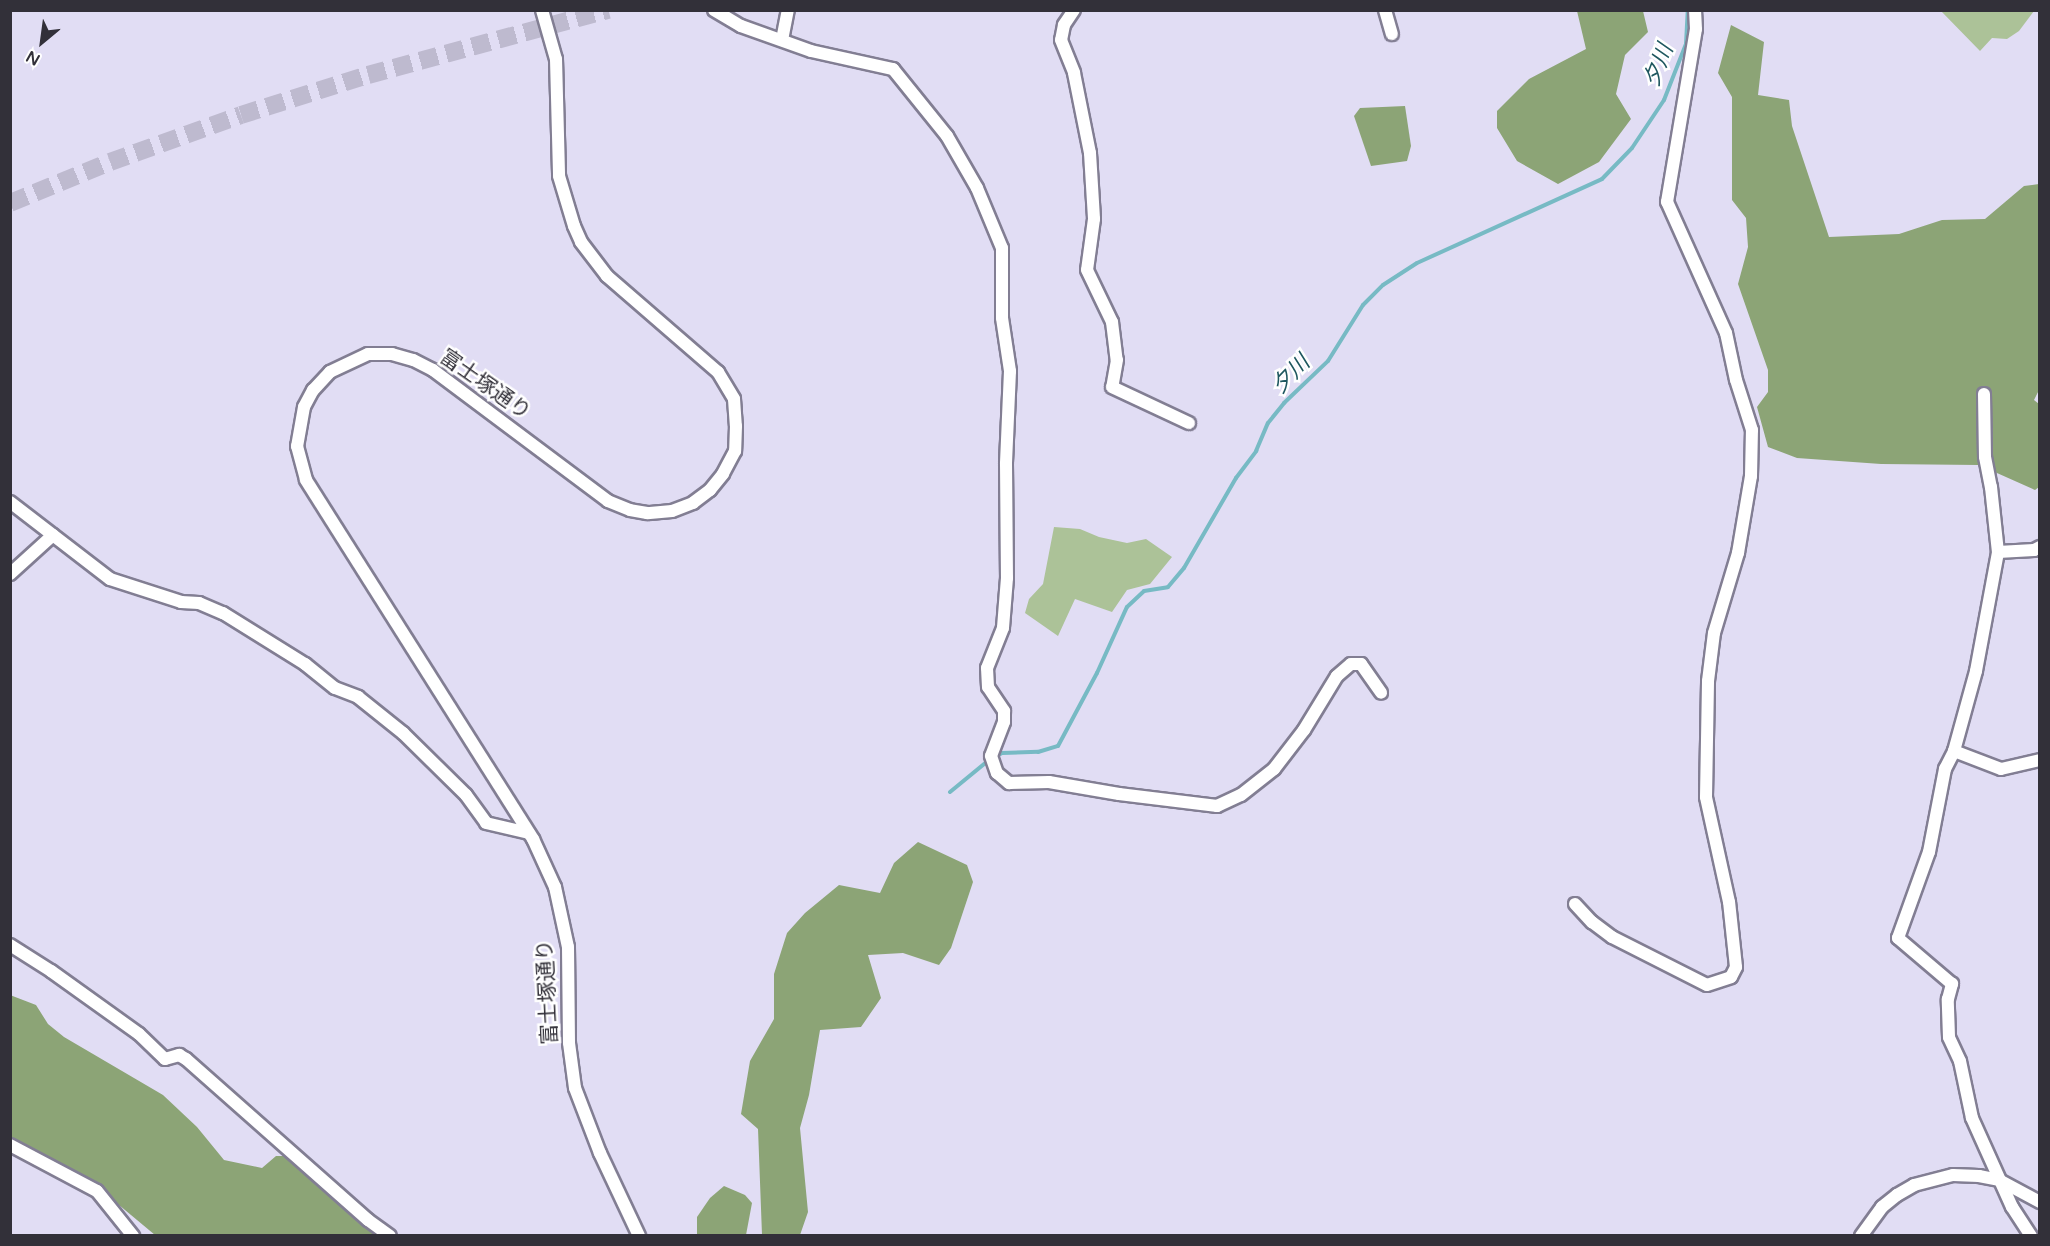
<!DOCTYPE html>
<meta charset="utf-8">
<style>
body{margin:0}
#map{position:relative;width:2050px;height:1246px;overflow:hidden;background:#e1ddf4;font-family:"Varela Round","Noto Sans JP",sans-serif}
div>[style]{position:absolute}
.green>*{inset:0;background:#acc298}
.forest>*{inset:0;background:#8ca476}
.stream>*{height:4px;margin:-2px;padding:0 2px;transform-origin:2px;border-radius:2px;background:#77bac4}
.highway-tunnel>*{height:18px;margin-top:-9px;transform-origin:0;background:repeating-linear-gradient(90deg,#bebacf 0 18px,transparent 0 27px)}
.roads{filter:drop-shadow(2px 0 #827e93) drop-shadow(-2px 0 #827e93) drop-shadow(0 2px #827e93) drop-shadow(0 -2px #827e93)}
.minor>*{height:12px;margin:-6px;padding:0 6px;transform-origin:6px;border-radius:6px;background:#fff}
span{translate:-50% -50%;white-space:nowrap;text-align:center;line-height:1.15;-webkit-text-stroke:5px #fff;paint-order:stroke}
.street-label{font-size:21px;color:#323039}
.water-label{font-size:22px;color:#1e575f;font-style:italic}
.frame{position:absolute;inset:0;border:12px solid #323039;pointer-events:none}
.north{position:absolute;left:12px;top:12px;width:60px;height:60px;-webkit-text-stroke:4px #fff;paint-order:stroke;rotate:209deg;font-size:16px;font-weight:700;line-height:24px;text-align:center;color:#323039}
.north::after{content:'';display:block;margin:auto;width:21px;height:27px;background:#323039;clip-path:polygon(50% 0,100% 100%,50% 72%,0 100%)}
</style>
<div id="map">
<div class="green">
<i style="clip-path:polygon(1941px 11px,2034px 11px,2019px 31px,2007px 39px,1992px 38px,1980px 51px)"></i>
<i style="clip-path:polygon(1054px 527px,1080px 529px,1099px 537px,1127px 543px,1146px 539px,1172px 557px,1150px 584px,1127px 590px,1112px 612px,1075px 599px,1058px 636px,1025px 613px,1029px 599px,1043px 584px)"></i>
</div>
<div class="forest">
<i style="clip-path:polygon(1577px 11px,1643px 11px,1648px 32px,1625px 55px,1616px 94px,1631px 119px,1599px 162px,1558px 184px,1517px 161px,1497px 128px,1497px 111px,1529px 79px,1586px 49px)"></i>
<i style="clip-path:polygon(1731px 25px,1764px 42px,1758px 95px,1789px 100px,1792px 126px,1829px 237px,1899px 234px,1942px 220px,1985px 219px,2024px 186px,2039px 184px,2040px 388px,2034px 400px,2039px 404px,2039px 487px,2035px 490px,1979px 465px,1881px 464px,1797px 458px,1768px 447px,1757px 407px,1768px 392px,1768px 370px,1738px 284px,1748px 247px,1746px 218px,1732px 200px,1732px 97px,1718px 73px)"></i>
<i style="clip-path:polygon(1405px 106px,1411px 146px,1407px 161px,1371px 166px,1354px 116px,1360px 108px)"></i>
<i style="clip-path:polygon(918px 842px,967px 865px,973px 882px,951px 948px,939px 965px,903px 953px,868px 955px,881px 998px,861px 1027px,820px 1030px,809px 1095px,800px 1128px,808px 1212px,800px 1235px,762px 1235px,758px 1129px,741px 1114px,750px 1061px,774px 1019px,774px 974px,787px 933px,805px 913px,839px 885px,880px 893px,894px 863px)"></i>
<i style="clip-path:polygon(10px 995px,36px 1005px,48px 1024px,64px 1037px,163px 1095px,197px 1127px,224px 1160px,262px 1168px,276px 1156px,287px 1156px,378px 1235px,155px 1235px,95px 1185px,11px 1145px)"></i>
<i style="clip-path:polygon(724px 1186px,745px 1195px,752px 1203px,746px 1235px,697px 1235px,697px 1217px,710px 1198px)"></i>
</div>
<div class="stream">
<i style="left:995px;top:757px;width:8px;rotate:-30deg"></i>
<i style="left:1002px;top:753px;width:36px;rotate:-2deg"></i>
<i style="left:1038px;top:752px;width:21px;rotate:-17deg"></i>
<i style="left:1058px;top:746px;width:83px;rotate:-61.9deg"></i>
<i style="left:1097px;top:673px;width:72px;rotate:-65.6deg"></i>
<i style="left:1127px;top:607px;width:23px;rotate:-43deg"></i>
<i style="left:1144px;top:591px;width:24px;rotate:-9deg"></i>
<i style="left:1168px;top:587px;width:25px;rotate:-50deg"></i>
<i style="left:1184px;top:568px;width:104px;rotate:-60deg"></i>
<i style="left:1236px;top:478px;width:34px;rotate:-53deg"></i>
<i style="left:1256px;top:451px;width:30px;rotate:-67deg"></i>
<i style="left:1268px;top:423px;width:26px;rotate:-51deg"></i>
<i style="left:1284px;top:403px;width:61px;rotate:-43.7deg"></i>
<i style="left:1328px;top:361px;width:66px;rotate:-58deg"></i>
<i style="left:1363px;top:305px;width:28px;rotate:-45deg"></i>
<i style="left:1383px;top:285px;width:40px;rotate:-32.9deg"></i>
<i style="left:1417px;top:263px;width:203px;rotate:-24.4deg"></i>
<i style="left:1602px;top:179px;width:43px;rotate:-45.9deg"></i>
<i style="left:1632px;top:148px;width:58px;rotate:-56.3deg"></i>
<i style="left:1664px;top:100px;width:60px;rotate:-68.6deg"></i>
<i style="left:1686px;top:44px;width:34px;rotate:-87deg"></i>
<i style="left:950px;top:792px;width:50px;rotate:-39.4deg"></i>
</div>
<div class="highway-tunnel">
<i style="left:10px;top:203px;width:108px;rotate:-22.3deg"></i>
<i style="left:110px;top:162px;width:139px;rotate:-19.7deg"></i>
<i style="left:241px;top:115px;width:133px;rotate:-17.5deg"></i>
<i style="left:368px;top:75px;width:249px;rotate:-15.2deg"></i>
</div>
<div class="roads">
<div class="minor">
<i style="left:542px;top:10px;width:51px;rotate:74.1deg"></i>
<i style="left:556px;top:59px;width:117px;rotate:88.5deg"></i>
<i style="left:559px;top:176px;width:52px;rotate:73.3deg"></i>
<i style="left:574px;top:226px;width:17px;rotate:66deg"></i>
<i style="left:581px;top:242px;width:43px;rotate:52.6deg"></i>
<i style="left:607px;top:276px;width:147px;rotate:40.9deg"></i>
<i style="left:718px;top:372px;width:31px;rotate:59deg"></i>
<i style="left:734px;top:399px;width:27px;rotate:86deg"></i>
<i style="left:736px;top:426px;width:25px;rotate:92deg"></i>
<i style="left:735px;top:451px;width:26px;rotate:118deg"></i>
<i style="left:723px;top:474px;width:21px;rotate:129deg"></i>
<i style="left:710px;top:490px;width:21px;rotate:143deg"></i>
<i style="left:693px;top:503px;width:22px;rotate:159deg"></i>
<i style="left:672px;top:511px;width:25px;rotate:175deg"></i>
<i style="left:647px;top:513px;width:17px;rotate:-170deg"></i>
<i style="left:630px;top:510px;width:24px;rotate:-158deg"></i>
<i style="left:608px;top:501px;width:219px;rotate:-143.2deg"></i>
<i style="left:433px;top:370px;width:22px;rotate:-153deg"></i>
<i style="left:413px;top:360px;width:22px;rotate:-164deg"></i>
<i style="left:392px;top:354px;width:24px;rotate:180deg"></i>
<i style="left:368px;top:354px;width:42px;rotate:154.7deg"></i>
<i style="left:330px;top:372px;width:25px;rotate:133deg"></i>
<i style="left:313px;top:390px;width:19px;rotate:118deg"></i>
<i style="left:304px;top:407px;width:40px;rotate:100deg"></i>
<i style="left:297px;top:446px;width:35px;rotate:75deg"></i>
<i style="left:306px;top:480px;width:425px;rotate:57.7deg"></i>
<i style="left:533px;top:839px;width:53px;rotate:65.4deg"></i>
<i style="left:555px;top:887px;width:61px;rotate:77.8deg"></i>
<i style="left:568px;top:947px;width:96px;rotate:89.4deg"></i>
<i style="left:569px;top:1043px;width:45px;rotate:82.4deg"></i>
<i style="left:575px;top:1088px;width:70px;rotate:69deg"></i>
<i style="left:600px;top:1153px;width:92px;rotate:64.8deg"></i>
<i style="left:714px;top:10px;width:31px;rotate:31deg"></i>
<i style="left:741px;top:26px;width:74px;rotate:19.7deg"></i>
<i style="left:811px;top:51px;width:84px;rotate:12.4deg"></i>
<i style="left:893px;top:69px;width:86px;rotate:51.1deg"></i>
<i style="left:947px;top:136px;width:60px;rotate:60deg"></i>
<i style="left:977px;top:188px;width:65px;rotate:67.4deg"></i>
<i style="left:1002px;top:248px;width:70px;rotate:90deg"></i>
<i style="left:1002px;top:318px;width:54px;rotate:81.4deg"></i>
<i style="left:1010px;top:371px;width:93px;rotate:92.5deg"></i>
<i style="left:1006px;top:464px;width:114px;rotate:89.5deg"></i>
<i style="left:1007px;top:578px;width:50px;rotate:94.6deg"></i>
<i style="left:1003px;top:628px;width:43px;rotate:111.8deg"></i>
<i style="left:987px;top:668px;width:19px;rotate:87deg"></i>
<i style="left:988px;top:687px;width:29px;rotate:56deg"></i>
<i style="left:1004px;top:711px;width:11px;rotate:90deg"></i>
<i style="left:1004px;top:722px;width:36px;rotate:111deg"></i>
<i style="left:991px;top:756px;width:18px;rotate:71deg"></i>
<i style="left:997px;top:773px;width:16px;rotate:40deg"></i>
<i style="left:1009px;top:783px;width:40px;rotate:-1.4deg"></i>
<i style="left:1049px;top:782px;width:71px;rotate:9.7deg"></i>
<i style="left:1119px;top:794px;width:99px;rotate:7deg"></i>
<i style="left:1217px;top:806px;width:26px;rotate:-25deg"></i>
<i style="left:1241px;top:795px;width:42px;rotate:-38.2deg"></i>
<i style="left:1274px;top:769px;width:49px;rotate:-52.4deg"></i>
<i style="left:1304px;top:730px;width:63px;rotate:-58.6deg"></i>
<i style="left:1337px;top:676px;width:18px;rotate:-41deg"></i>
<i style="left:1351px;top:664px;width:10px"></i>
<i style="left:1361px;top:664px;width:35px;rotate:55deg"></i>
<i style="left:1074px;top:10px;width:18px;rotate:124deg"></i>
<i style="left:1064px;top:25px;width:15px;rotate:101deg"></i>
<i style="left:1061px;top:40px;width:35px;rotate:68deg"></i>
<i style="left:1074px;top:73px;width:82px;rotate:78.7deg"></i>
<i style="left:1090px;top:153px;width:66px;rotate:86.5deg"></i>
<i style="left:1094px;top:219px;width:51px;rotate:97.8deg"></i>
<i style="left:1087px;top:270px;width:58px;rotate:64.3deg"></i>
<i style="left:1112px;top:322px;width:38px;rotate:83deg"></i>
<i style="left:1117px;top:360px;width:27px;rotate:100deg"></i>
<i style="left:1112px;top:387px;width:85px;rotate:25.1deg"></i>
<i style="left:1385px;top:10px;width:25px;rotate:74deg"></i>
<i style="left:782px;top:40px;width:31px;rotate:-79deg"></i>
<i style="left:1984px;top:394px;width:63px;rotate:89.1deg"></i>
<i style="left:1985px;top:457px;width:31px;rotate:79deg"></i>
<i style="left:1991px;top:487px;width:65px;rotate:83.9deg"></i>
<i style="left:10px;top:502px;width:126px;rotate:37.6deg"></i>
<i style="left:110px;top:579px;width:75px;rotate:17.9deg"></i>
<i style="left:181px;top:602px;width:18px;rotate:3deg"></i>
<i style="left:199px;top:603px;width:26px;rotate:23deg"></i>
<i style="left:223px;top:613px;width:97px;rotate:31.9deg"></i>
<i style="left:305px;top:664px;width:38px;rotate:39deg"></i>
<i style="left:335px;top:688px;width:25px;rotate:21deg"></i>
<i style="left:358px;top:697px;width:58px;rotate:38.7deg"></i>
<i style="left:403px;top:733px;width:88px;rotate:44.5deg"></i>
<i style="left:466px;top:795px;width:34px;rotate:54deg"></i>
<i style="left:486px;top:823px;width:44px;rotate:13.1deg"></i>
<i style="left:10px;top:574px;width:58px;rotate:-42.2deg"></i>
<i style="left:1954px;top:751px;width:50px;rotate:21deg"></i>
<i style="left:2001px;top:769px;width:40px;rotate:-13deg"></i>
<i style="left:1575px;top:904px;width:25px;rotate:47deg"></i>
<i style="left:1592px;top:922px;width:25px;rotate:37deg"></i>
<i style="left:1612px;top:937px;width:106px;rotate:26.8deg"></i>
<i style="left:1707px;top:985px;width:25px;rotate:-18deg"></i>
<i style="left:1731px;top:977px;width:11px;rotate:-63deg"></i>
<i style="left:1736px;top:967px;width:65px;rotate:-96.1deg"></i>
<i style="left:1729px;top:902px;width:107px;rotate:-102.4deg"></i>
<i style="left:1706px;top:797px;width:116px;rotate:-89deg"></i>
<i style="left:1708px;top:681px;width:48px;rotate:-82.9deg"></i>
<i style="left:1714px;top:633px;width:84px;rotate:-73.3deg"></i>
<i style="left:1738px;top:553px;width:78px;rotate:-80.4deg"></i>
<i style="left:1751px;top:476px;width:46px;rotate:-88.8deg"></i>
<i style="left:1752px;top:430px;width:52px;rotate:-107.7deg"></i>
<i style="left:1736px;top:380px;width:48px;rotate:-102deg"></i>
<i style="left:1726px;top:333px;width:144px;rotate:-114.2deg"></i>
<i style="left:1667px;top:202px;width:175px;rotate:-80.5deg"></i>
<i style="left:1696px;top:29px;width:19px;rotate:-93deg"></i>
<i style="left:10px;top:945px;width:49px;rotate:32.4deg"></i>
<i style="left:51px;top:971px;width:108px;rotate:35.6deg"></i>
<i style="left:139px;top:1034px;width:36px;rotate:44deg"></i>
<i style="left:165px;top:1059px;width:15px;rotate:-16deg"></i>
<i style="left:179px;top:1055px;width:8px;rotate:30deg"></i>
<i style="left:186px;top:1059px;width:243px;rotate:41.5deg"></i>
<i style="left:368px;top:1220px;width:27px;rotate:36deg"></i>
<i style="left:10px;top:1145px;width:98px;rotate:27.9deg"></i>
<i style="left:97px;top:1191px;width:58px;rotate:51.3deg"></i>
<i style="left:1861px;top:1236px;width:36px;rotate:-54deg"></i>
<i style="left:1882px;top:1207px;width:19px;rotate:-39deg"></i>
<i style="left:1897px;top:1195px;width:20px;rotate:-30deg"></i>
<i style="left:1914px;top:1185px;width:40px;rotate:-14.4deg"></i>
<i style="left:1953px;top:1175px;width:26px;rotate:2deg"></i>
<i style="left:1979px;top:1176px;width:20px;rotate:11deg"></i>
<i style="left:1999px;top:1180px;width:47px;rotate:28.2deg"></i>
<i style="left:2031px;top:1236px;width:35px;rotate:-123deg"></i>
<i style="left:2012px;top:1207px;width:98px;rotate:-114.2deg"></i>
<i style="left:1972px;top:1118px;width:58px;rotate:-101.9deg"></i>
<i style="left:1960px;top:1061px;width:26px;rotate:-115deg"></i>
<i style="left:1949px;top:1037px;width:38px;rotate:-92deg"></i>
<i style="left:1948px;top:999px;width:16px;rotate:-75deg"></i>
<i style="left:1952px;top:984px;width:71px;rotate:-139.6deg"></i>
<i style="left:1898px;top:938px;width:91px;rotate:-70.2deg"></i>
<i style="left:1929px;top:852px;width:85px;rotate:-79.1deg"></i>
<i style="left:1945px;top:769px;width:20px;rotate:-63deg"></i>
<i style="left:1954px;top:751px;width:83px;rotate:-74.6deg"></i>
<i style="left:1976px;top:671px;width:121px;rotate:-79.5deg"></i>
<i style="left:1998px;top:552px;width:36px;rotate:-3deg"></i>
<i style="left:2034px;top:550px;width:7px;rotate:-27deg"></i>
</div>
</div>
<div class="street-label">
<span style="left:485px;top:385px;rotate:35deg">富士塚通り</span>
<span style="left:548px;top:992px;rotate:-93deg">富士塚通り</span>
</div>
<div class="water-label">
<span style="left:1659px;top:66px;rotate:-69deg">夕川</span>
<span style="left:1291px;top:375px;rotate:-46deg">夕川</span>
</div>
<div class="frame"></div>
<div class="north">N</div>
</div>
